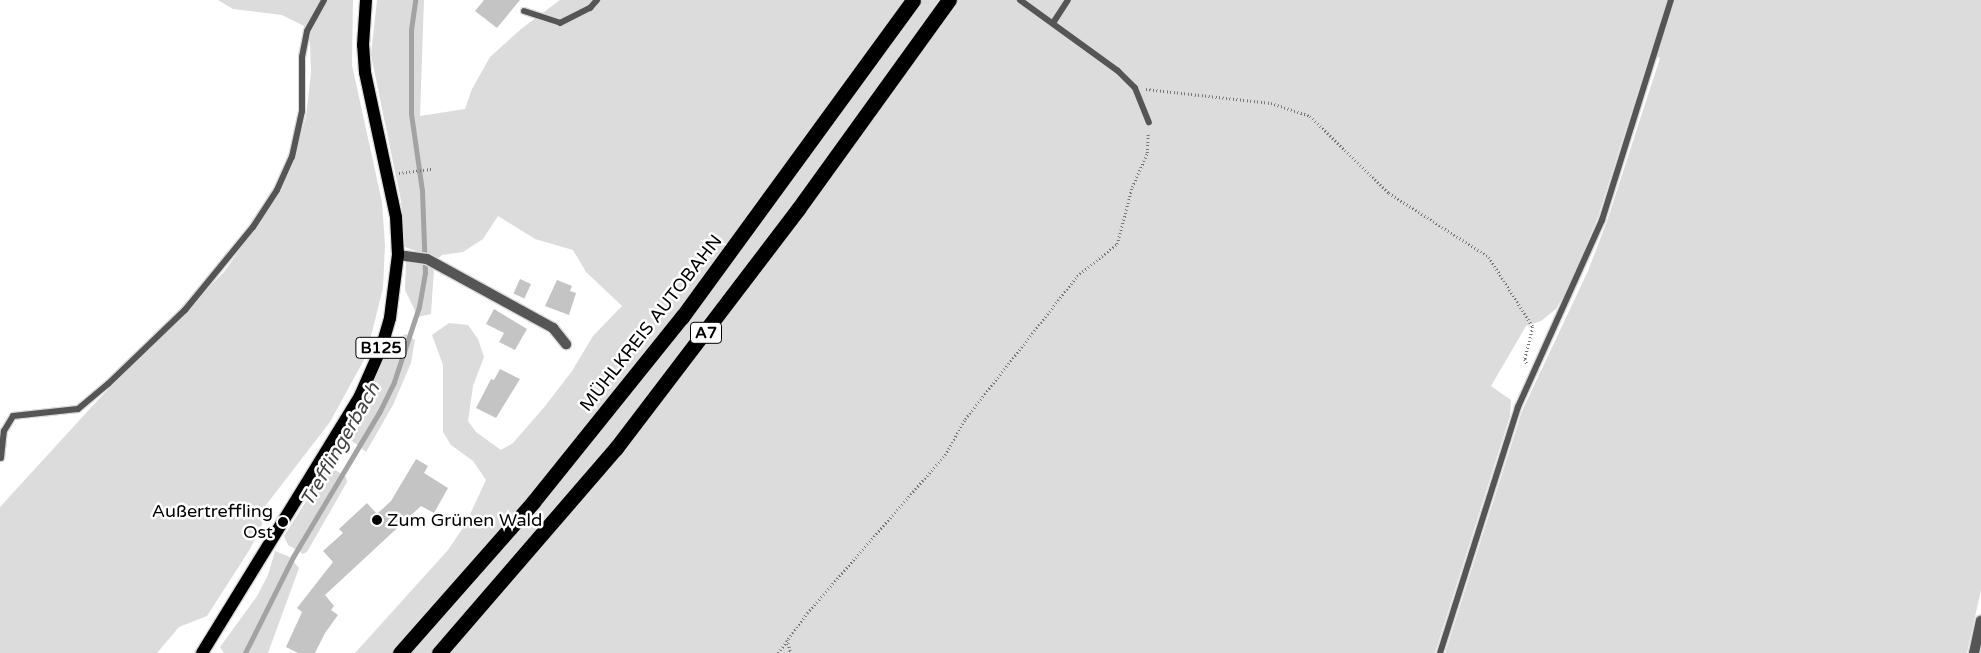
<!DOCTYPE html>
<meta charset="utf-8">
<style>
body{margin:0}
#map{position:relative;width:1981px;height:653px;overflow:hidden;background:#fff;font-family:"Varela Round",sans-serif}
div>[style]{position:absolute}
.green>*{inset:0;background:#dcdcdc}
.stream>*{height:4.5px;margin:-2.25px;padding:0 2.25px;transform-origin:2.25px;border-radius:2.25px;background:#a3a3a3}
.building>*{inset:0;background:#c4c4c4;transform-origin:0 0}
.path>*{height:2.5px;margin-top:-1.25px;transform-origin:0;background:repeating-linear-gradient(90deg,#777 0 1px,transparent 0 3.5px)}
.roads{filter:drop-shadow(1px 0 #dbdbdb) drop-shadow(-1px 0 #dbdbdb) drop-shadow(0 1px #dbdbdb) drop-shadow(0 -1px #dbdbdb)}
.service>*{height:6px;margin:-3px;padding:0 3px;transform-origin:3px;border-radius:3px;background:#555}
.minor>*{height:10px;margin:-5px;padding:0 5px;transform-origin:5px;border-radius:5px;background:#555}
.tertiary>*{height:10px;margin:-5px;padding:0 5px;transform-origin:5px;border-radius:5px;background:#555}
.primary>*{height:12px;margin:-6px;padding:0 6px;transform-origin:6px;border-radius:6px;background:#000}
.motorway>*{height:15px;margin:-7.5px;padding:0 7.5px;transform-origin:7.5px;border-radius:7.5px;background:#000}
.dots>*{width:14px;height:14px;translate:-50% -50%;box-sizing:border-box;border:2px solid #fff;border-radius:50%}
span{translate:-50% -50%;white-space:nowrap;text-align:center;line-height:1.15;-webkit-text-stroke:5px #fff;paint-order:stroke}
.shield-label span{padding:1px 4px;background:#fff;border:1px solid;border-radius:4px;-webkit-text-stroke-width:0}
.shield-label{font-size:16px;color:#000;font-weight:700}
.street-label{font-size:18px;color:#000}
.poi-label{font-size:18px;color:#000}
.right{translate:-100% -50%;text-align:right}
.left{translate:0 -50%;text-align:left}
.water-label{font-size:19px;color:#444;font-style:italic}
</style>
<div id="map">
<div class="green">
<i style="clip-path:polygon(218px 0,353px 0,352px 65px,382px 202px,385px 245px,383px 288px,366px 356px,330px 422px,266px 505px,262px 525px,250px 549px,207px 616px,179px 627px,157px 653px,0 653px,0 507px,97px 401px,224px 272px,282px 190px,295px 157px,306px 116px,311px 73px,310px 43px,304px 26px,282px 15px,233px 9px)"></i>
<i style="clip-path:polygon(377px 0,424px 0,420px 116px,465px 109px,472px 89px,490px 57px,521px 29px,560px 0,1981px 0,1981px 590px,1967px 653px,1445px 653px,1522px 411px,1588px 271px,1607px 221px,1660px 58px,1650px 53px,1598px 217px,1566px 292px,1556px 309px,1541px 321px,1526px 326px,1491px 386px,1511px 400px,1510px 416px,1435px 653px,355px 653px,448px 550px,465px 525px,486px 480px,473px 461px,451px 445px,443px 432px,443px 365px,432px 335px,449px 323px,468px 325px,478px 339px,484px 357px,473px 386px,468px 421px,476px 432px,501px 450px,513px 443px,546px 405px,572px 371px,593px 336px,622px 306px,586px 272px,573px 250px,535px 239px,498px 216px,483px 239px,463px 252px,442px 255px,437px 259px,405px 247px,401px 201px,371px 55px)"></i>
<i style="clip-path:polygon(406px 262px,423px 263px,434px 269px,431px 314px,418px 317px,405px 290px)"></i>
<i style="clip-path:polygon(406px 334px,415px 340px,411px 363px,393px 405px,366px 452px,346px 436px,365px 403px,391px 342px)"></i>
<i style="clip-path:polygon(334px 469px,346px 477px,347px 482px,307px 552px,303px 554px,288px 545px,284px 536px,326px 470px)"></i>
<i style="clip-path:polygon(275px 551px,290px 557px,299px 568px,268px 653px,224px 653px,220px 647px,257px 596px,268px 575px)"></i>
</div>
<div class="stream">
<i style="left:245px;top:653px;width:107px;rotate:-63.4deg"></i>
<i style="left:293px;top:557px;width:168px;rotate:-59.2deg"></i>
<i style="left:379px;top:413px;width:34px;rotate:-64deg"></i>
<i style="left:394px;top:382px;width:79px;rotate:-71.6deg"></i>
<i style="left:419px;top:307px;width:35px;rotate:-80deg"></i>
<i style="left:425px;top:273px;width:82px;rotate:-92.1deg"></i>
<i style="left:422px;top:191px;width:78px;rotate:-98.1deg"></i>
<i style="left:411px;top:114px;width:84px;rotate:-90deg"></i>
<i style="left:411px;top:30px;width:30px;rotate:-82deg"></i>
</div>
<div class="building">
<i style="clip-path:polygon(484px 0,520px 0,497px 28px,475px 11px)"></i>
<i style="left:520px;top:279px;width:12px;height:16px;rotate:24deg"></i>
<i style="clip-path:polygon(557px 280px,572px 286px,570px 291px,576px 293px,569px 315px,545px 306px)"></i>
<i style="clip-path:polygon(494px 309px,527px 329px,515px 350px,499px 342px,504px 333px,486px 324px)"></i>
<i style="clip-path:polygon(500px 369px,520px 379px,496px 418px,476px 408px,491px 379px,494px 380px)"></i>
<i style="clip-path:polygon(416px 459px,428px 466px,424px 473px,448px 488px,434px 513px,421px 506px,325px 595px,334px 606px,331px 610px,338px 615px,325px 633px,315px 653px,298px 653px,286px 647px,302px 612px,297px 608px,333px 562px,323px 551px,343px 533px,339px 529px,367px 503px,377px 514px,391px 501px)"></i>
</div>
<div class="path">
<i style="left:1146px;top:89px;width:126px;rotate:6.4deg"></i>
<i style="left:1271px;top:103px;width:41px;rotate:18.4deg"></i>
<i style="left:1310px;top:116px;width:110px;rotate:44.3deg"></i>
<i style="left:1389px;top:193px;width:119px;rotate:32.6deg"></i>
<i style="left:1489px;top:257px;width:83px;rotate:57.8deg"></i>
<i style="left:1533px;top:327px;width:33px;rotate:104deg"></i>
<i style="left:1525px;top:359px;width:5px;rotate:68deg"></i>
<i style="left:399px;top:173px;width:34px;rotate:-7deg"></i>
<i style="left:787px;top:640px;width:14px;rotate:73deg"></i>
<i style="left:778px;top:653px;width:49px;rotate:-54.1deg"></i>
<i style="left:807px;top:613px;width:210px;rotate:-48.9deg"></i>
<i style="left:945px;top:455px;width:41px;rotate:-60.9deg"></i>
<i style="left:965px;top:419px;width:182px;rotate:-51.9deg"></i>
<i style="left:1077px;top:276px;width:51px;rotate:-38.7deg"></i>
<i style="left:1117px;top:244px;width:59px;rotate:-75.3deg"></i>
<i style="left:1132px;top:187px;width:37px;rotate:-66deg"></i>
<i style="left:1147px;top:153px;width:21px;rotate:-87deg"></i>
</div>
<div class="roads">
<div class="service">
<i style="left:1020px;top:0;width:121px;rotate:35.9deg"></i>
<i style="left:1118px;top:71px;width:24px;rotate:45deg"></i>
<i style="left:1135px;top:88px;width:37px;rotate:68deg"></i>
<i style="left:524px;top:11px;width:38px;rotate:18deg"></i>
<i style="left:560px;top:23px;width:34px;rotate:-27deg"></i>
<i style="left:590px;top:8px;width:11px;rotate:-49deg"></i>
<i style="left:1053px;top:23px;width:27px;rotate:-57deg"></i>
<i style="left:1px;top:458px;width:27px;rotate:-84deg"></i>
<i style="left:4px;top:431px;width:17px;rotate:-59deg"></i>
<i style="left:13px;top:416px;width:65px;rotate:-6.1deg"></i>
<i style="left:78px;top:409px;width:39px;rotate:-40deg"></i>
<i style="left:108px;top:384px;width:107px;rotate:-43.9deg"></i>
<i style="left:185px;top:310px;width:107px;rotate:-50.7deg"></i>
<i style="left:253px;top:227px;width:44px;rotate:-57deg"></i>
<i style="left:277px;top:190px;width:36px;rotate:-66deg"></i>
<i style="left:292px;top:157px;width:47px;rotate:-77.7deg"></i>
<i style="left:302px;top:111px;width:54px;rotate:-90deg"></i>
<i style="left:302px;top:57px;width:26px;rotate:-79deg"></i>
<i style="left:307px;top:31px;width:35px;rotate:-61deg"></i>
<i style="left:1440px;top:653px;width:258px;rotate:-72.4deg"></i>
<i style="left:1518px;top:407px;width:205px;rotate:-65.8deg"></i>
<i style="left:1602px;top:220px;width:231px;rotate:-72.6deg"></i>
</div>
<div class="minor">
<i style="left:398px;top:255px;width:29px;rotate:8deg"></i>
<i style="left:427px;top:259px;width:144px;rotate:28.7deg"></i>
<i style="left:553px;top:328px;width:21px;rotate:51deg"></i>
</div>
<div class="tertiary">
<i style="left:1974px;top:653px;width:33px;rotate:-78deg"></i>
</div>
<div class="primary">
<i style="left:202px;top:653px;width:302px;rotate:-58.4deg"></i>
<i style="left:360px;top:396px;width:55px;rotate:-66.3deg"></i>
<i style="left:382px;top:346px;width:29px;rotate:-74deg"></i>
<i style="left:390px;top:318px;width:64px;rotate:-82.8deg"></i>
<i style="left:398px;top:255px;width:38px;rotate:-93deg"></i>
<i style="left:396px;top:217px;width:148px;rotate:-102.1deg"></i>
<i style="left:365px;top:72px;width:27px;rotate:-94deg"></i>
<i style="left:363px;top:45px;width:45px;rotate:-86.2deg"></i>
</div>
<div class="motorway">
<i style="left:400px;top:653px;width:201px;rotate:-48.6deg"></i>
<i style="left:533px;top:502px;width:238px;rotate:-51.2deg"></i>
<i style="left:682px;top:317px;width:392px;rotate:-53.9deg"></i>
<i style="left:439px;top:653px;width:271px;rotate:-49.2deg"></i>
<i style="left:616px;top:448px;width:300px;rotate:-52.7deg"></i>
<i style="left:798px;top:209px;width:258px;rotate:-54.2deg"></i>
</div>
</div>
<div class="dots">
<i style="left:377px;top:520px;background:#000"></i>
<i style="left:283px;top:522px;background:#000"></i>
</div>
<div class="shield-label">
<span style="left:706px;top:333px">A7</span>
<span style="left:381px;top:348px">B125</span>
</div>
<div class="street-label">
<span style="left:651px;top:323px;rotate:-52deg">MÜHLKREIS AUTOBAHN</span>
</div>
<div class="poi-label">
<span class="right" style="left:273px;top:522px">Außertreffling<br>Ost</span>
<span class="left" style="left:387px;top:520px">Zum Grünen Wald</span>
</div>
<div class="water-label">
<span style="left:341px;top:445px;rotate:-60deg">Trefflingerbach</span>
</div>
</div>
